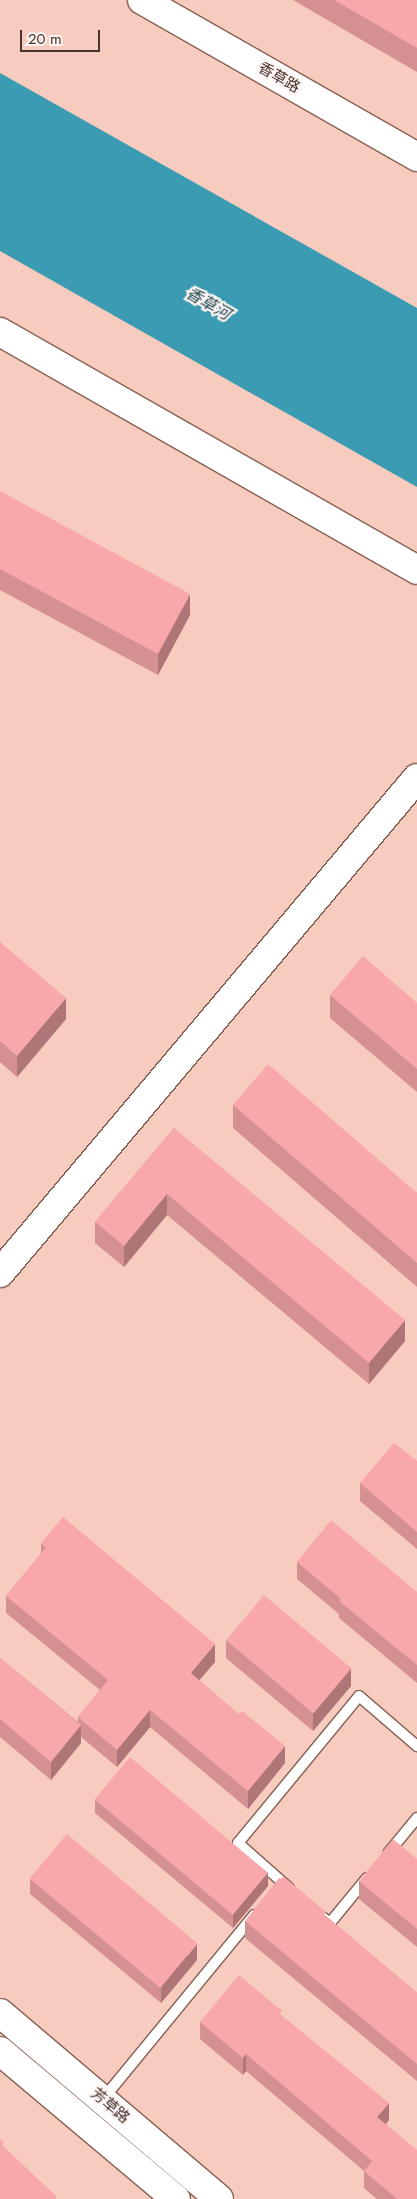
<!DOCTYPE html>
<meta charset="utf-8">
<style>
body{margin:0}
#map{position:relative;width:417px;height:2199px;overflow:hidden;background:#f7cbbe;font-family:Jost,"Noto Sans SC",sans-serif}
div>[style]{position:absolute}
.water>*{inset:0;background:#3a9bb3}
.roads{filter:drop-shadow(1px 0 #866055) drop-shadow(-1px 0 #866055) drop-shadow(0 1px #866055) drop-shadow(0 -1px #866055)}
.lane>*{height:10px;margin:-5px;padding:0 5px;transform-origin:5px;border-radius:5px;background:#fff}
.secondary>*{height:28px;margin:-14px;padding:0 14px;transform-origin:14px;border-radius:14px;background:#fff}
.wall>*{inset:0;background:#d59092}
.shaded-wall>*{inset:0;background:#ae7677}
.building>*{inset:0;background:#f8a8aa;transform-origin:0 0}
span{translate:-50% -50%;white-space:nowrap;text-align:center;line-height:1.15;-webkit-text-stroke:4.5px #fef5f2;paint-order:stroke}
.street-label{font-size:15px;color:#43322d}
.water-label{font-size:16px;color:#1d4853;font-style:italic}
.scale{position:absolute;left:20px;top:30px;width:80px;height:22px;box-sizing:border-box;border:2px solid #43322d;border-top:0;padding-left:6px;font-size:15px;line-height:18px;white-space:nowrap;color:#43322d;-webkit-text-stroke:4px #fef5f2;paint-order:stroke}
</style>
<div id="map">
<div class="water">
<i style="clip-path:polygon(0 73px,417px 308px,417px 487px,0 251px)"></i>
</div>
<div class="roads">
<div class="lane">
<i style="left:389px;top:1852px;width:44px;rotate:-50.5deg"></i>
<i style="left:289px;top:1888px;width:68px;rotate:-138.6deg"></i>
<i style="left:238px;top:1843px;width:190px;rotate:-50.5deg"></i>
<i style="left:359px;top:1696px;width:77px;rotate:40.8deg"></i>
<i style="left:322px;top:1917px;width:10px;rotate:37deg"></i>
<i style="left:330px;top:1923px;width:58px;rotate:-50.6deg"></i>
<i style="left:103px;top:2099px;width:238px;rotate:-50.6deg"></i>
</div>
<div class="secondary">
<i style="left:142px;top:0;width:317px;rotate:29.7deg"></i>
<i style="left:0;top:332px;width:480px;rotate:29.7deg"></i>
<i style="left:0;top:1273px;width:647px;rotate:-49.89deg"></i>
<i style="left:0;top:2013px;width:287px;rotate:40.3deg"></i>
<i style="left:0;top:2051px;width:230px;rotate:40.1deg"></i>
</div>
</div>
<div class="wall">
<i style="clip-path:polygon(293px 0,417px 0,417px 72px)"></i>
<i style="clip-path:polygon(0 491px,190px 615px,158px 675px,0 590px)"></i>
<i style="clip-path:polygon(0 942px,66px 1019px,17px 1077px,0 1062px)"></i>
<i style="clip-path:polygon(330px 995px,417px 1003px,417px 1092px,330px 1018px)"></i>
<i style="clip-path:polygon(233px 1105px,417px 1193px,417px 1287px,233px 1128px)"></i>
<i style="clip-path:polygon(174px 1128px,405px 1341px,369px 1384px,167px 1215px,124px 1267px,95px 1243px,95px 1222px)"></i>
<i style="clip-path:polygon(417px 1461px,417px 1549px,360px 1501px,360px 1483px)"></i>
<i style="clip-path:polygon(41px 1543px,215px 1662px,199px 1680px,285px 1763px,248px 1809px,150px 1727px,117px 1767px,81px 1737px,81px 1743px,51px 1780px,0 1737px,0 1658px,78px 1722px,78px 1717px,100px 1690px,6px 1613px,6px 1596px,41px 1554px)"></i>
<i style="clip-path:polygon(297px 1562px,417px 1592px,417px 1683px,339px 1618px,339px 1614px,297px 1579px)"></i>
<i style="clip-path:polygon(226px 1640px,351px 1686px,313px 1731px,226px 1658px)"></i>
<i style="clip-path:polygon(95px 1800px,268px 1886px,233px 1928px,95px 1813px)"></i>
<i style="clip-path:polygon(417px 1859px,417px 1947px,359px 1899px,359px 1881px)"></i>
<i style="clip-path:polygon(30px 1879px,197px 1960px,161px 2003px,30px 1894px)"></i>
<i style="clip-path:polygon(326px 1916px,417px 1993px,417px 2081px,245px 1938px,245px 1921px)"></i>
<i style="clip-path:polygon(282px 2016px,389px 2120px,386px 2124px,417px 2199px,377px 2199px,364px 2188px,364px 2171px,246px 2071px,243px 2075px,200px 2039px,200px 2022px)"></i>
</div>
<div class="shaded-wall">
<i style="clip-path:polygon(190px 594px,190px 615px,158px 675px,158px 654px)"></i>
<i style="clip-path:polygon(66px 998px,66px 1019px,17px 1077px,17px 1056px)"></i>
<i style="clip-path:polygon(167px 1194px,167px 1215px,124px 1267px,124px 1246px)"></i>
<i style="clip-path:polygon(405px 1320px,405px 1341px,369px 1384px,369px 1363px)"></i>
<i style="clip-path:polygon(215px 1644px,215px 1662px,191px 1690px,191px 1673px)"></i>
<i style="clip-path:polygon(351px 1668px,351px 1686px,313px 1731px,313px 1713px)"></i>
<i style="clip-path:polygon(150px 1710px,150px 1727px,117px 1767px,117px 1750px)"></i>
<i style="clip-path:polygon(81px 1725px,81px 1743px,51px 1780px,51px 1762px)"></i>
<i style="clip-path:polygon(285px 1746px,285px 1763px,248px 1809px,248px 1791px)"></i>
<i style="clip-path:polygon(268px 1872px,268px 1886px,233px 1928px,233px 1915px)"></i>
<i style="clip-path:polygon(197px 1944px,197px 1960px,161px 2003px,161px 1988px)"></i>
<i style="clip-path:polygon(246px 2054px,246px 2071px,243px 2075px,243px 2058px)"></i>
<i style="clip-path:polygon(389px 2103px,389px 2120px,377px 2134px,377px 2117px)"></i>
</div>
<div class="building">
<i style="clip-path:polygon(334px 0,417px 0,417px 48px)"></i>
<i style="clip-path:polygon(0 491px,190px 594px,158px 654px,0 569px)"></i>
<i style="clip-path:polygon(0 942px,66px 998px,17px 1056px,0 1041px)"></i>
<i style="clip-path:polygon(363px 956px,417px 1003px,417px 1069px,330px 995px)"></i>
<i style="clip-path:polygon(268px 1064px,417px 1193px,417px 1263px,233px 1105px)"></i>
<i style="clip-path:polygon(174px 1128px,405px 1320px,369px 1363px,167px 1194px,124px 1246px,95px 1222px)"></i>
<i style="clip-path:polygon(394px 1443px,417px 1461px,417px 1532px,360px 1483px)"></i>
<i style="clip-path:polygon(63px 1517px,215px 1644px,191px 1673px,239px 1714px,242px 1711px,285px 1746px,248px 1791px,150px 1710px,117px 1750px,78px 1717px,108px 1680px,6px 1596px,46px 1547px,41px 1543px)"></i>
<i style="clip-path:polygon(331px 1520px,417px 1592px,417px 1665px,339px 1601px,341px 1599px,297px 1562px)"></i>
<i style="left:264px;top:1595px;width:114px;height:59px;rotate:40deg"></i>
<i style="clip-path:polygon(0 1658px,81px 1725px,51px 1762px,0 1719px)"></i>
<i style="left:130px;top:1757px;width:180px;height:55px;rotate:40deg"></i>
<i style="left:67px;top:1834px;width:170px;height:58px;rotate:40deg"></i>
<i style="clip-path:polygon(393px 1839px,417px 1859px,417px 1929px,359px 1881px)"></i>
<i style="clip-path:polygon(283px 1876px,326px 1912px,324px 1914px,417px 1993px,417px 2064px,245px 1921px,279px 1878px,281px 1879px)"></i>
<i style="clip-path:polygon(239px 1975px,282px 2011px,280px 2014px,389px 2103px,377px 2117px,417px 2150px,417px 2199px,397px 2199px,364px 2171px,372px 2161px,246px 2054px,243px 2058px,200px 2022px)"></i>
<i style="clip-path:polygon(0 2139px,4px 2143px,2px 2145px,57px 2197px,56px 2198px,56px 2199px,0 2199px)"></i>
</div>
<div class="street-label">
<span style="left:279px;top:78px;rotate:30deg">香草路</span>
<span style="left:110px;top:2106px;rotate:40deg">芳草路</span>
</div>
<div class="water-label">
<span style="left:208px;top:304px;rotate:30deg">香草河</span>
</div>
<div class="scale">20 m</div>
</div>
